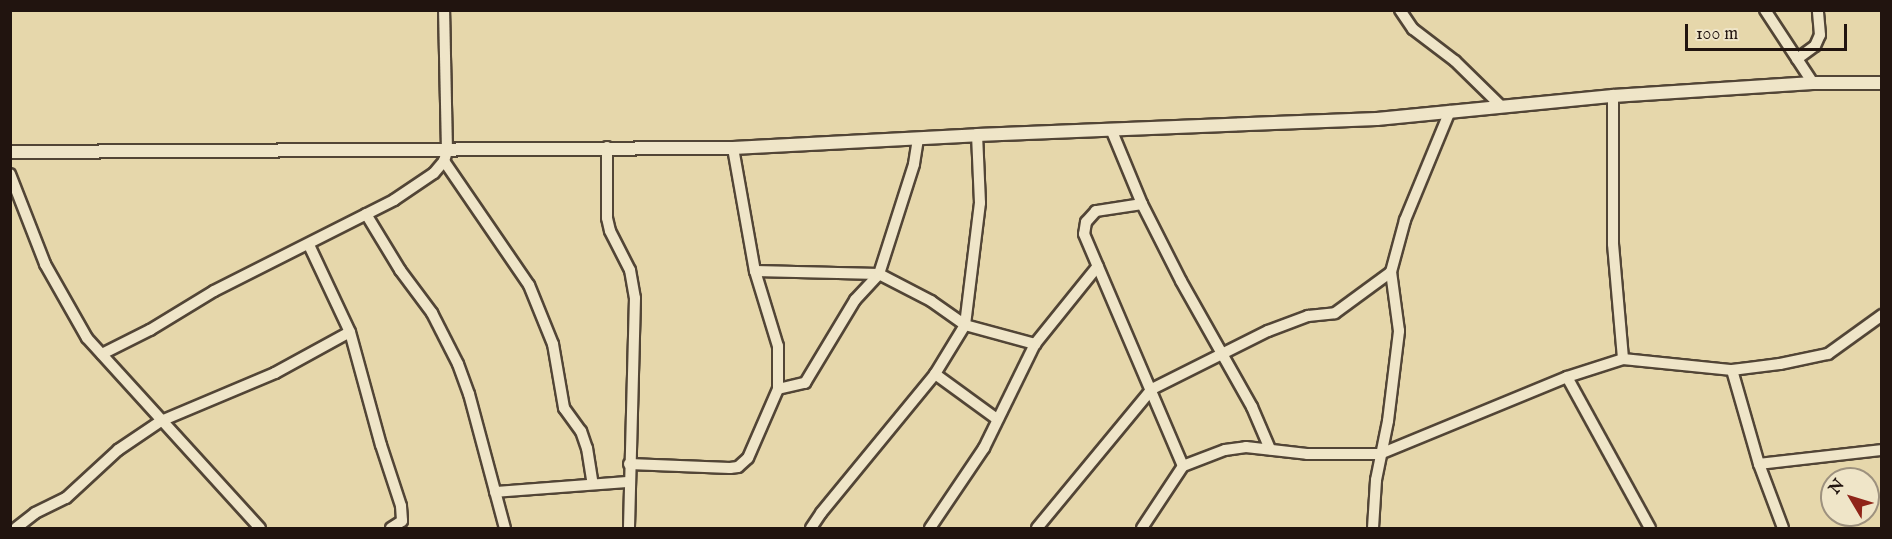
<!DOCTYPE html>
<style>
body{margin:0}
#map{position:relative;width:1892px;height:539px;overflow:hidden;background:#e6d7ab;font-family:"IM FELL English",serif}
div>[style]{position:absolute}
.roads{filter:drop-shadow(2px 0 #524536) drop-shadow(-2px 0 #524536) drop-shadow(0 2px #524536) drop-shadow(0 -2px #524536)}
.minor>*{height:10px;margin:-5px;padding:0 5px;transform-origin:5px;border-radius:5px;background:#efe5c8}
.tertiary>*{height:12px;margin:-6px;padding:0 6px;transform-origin:6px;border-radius:6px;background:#efe5c8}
span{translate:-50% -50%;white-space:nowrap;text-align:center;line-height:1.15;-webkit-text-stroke:5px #efe5c8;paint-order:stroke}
.frame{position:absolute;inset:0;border:12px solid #21140f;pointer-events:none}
.north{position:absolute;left:1820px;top:467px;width:60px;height:60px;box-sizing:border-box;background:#efe5c8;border:2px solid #9d917e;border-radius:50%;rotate:308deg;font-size:16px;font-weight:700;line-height:24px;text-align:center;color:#21140f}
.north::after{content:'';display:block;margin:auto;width:21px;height:27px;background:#8f2418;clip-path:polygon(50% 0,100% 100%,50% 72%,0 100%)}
.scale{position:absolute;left:1685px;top:24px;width:162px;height:27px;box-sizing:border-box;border:3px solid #21140f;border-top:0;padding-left:8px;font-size:18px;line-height:21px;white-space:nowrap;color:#21140f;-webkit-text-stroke:4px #efe5c8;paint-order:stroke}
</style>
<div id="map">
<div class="roads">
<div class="minor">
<i style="left:1400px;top:10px;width:23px;rotate:56deg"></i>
<i style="left:1413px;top:29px;width:53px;rotate:37.3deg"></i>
<i style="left:1455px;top:61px;width:64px;rotate:44.4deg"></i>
<i style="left:1765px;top:10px;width:87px;rotate:56.7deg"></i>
<i style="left:1797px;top:59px;width:22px;rotate:-36deg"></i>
<i style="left:1815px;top:46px;width:12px;rotate:-66deg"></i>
<i style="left:1820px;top:35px;width:25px;rotate:-95deg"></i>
<i style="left:1613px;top:96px;width:148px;rotate:90deg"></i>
<i style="left:1613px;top:244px;width:115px;rotate:85deg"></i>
<i style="left:1111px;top:129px;width:81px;rotate:67.5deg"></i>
<i style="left:1142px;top:204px;width:86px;rotate:63.1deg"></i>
<i style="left:1181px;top:281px;width:145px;rotate:60.6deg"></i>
<i style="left:1252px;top:407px;width:46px;rotate:66.8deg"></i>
<i style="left:607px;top:147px;width:71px;rotate:90deg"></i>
<i style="left:607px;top:218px;width:13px;rotate:77deg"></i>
<i style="left:610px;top:231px;width:44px;rotate:62.9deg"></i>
<i style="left:630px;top:270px;width:28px;rotate:80deg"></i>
<i style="left:635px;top:298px;width:230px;rotate:91.5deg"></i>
<i style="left:733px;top:148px;width:125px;rotate:79.9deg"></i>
<i style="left:755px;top:271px;width:78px;rotate:73deg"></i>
<i style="left:778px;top:346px;width:43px;rotate:90deg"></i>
<i style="left:444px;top:161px;width:150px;rotate:55.6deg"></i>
<i style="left:529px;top:285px;width:64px;rotate:67.9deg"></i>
<i style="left:553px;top:344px;width:65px;rotate:80.2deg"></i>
<i style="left:564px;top:408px;width:29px;rotate:54deg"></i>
<i style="left:581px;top:431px;width:18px;rotate:71deg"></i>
<i style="left:587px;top:448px;width:36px;rotate:81deg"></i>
<i style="left:10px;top:174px;width:97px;rotate:68.7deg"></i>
<i style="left:45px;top:264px;width:85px;rotate:60.4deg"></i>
<i style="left:87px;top:338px;width:257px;rotate:47.7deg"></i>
<i style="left:1142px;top:204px;width:47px;rotate:171.3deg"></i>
<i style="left:1096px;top:211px;width:15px;rotate:132deg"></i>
<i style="left:1086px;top:222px;width:12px;rotate:99deg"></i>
<i style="left:1084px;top:234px;width:252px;rotate:66.9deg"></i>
<i style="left:366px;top:214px;width:66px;rotate:58.7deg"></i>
<i style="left:400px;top:270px;width:54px;rotate:53.3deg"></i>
<i style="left:432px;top:313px;width:57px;rotate:63deg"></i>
<i style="left:458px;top:364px;width:32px;rotate:70deg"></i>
<i style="left:469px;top:394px;width:139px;rotate:75deg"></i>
<i style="left:309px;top:245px;width:96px;rotate:64.8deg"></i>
<i style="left:350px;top:332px;width:117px;rotate:74.7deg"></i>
<i style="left:381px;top:445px;width:64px;rotate:71.8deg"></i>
<i style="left:401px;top:506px;width:15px;rotate:86deg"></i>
<i style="left:402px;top:521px;width:13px;rotate:148deg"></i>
<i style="left:755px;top:271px;width:124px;rotate:1.4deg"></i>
<i style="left:879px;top:274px;width:59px;rotate:27.4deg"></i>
<i style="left:931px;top:301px;width:42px;rotate:35.2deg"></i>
<i style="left:965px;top:325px;width:73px;rotate:15.2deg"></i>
<i style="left:102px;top:354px;width:54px;rotate:-26.6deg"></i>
<i style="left:150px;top:330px;width:75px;rotate:-31.4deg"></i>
<i style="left:214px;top:291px;width:202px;rotate:-26.8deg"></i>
<i style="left:394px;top:200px;width:48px;rotate:-34deg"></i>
<i style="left:434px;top:173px;width:16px;rotate:-50deg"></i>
<i style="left:444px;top:161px;width:10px;rotate:-73deg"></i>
<i style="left:447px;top:151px;width:141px;rotate:-91.2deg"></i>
<i style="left:1732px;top:370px;width:98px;rotate:74deg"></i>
<i style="left:1759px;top:464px;width:68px;rotate:69.4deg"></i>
<i style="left:935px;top:374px;width:77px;rotate:36deg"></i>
<i style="left:1567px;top:377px;width:172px;rotate:61.2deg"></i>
<i style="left:629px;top:464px;width:101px;rotate:2.3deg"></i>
<i style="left:730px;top:468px;width:8px;rotate:-7deg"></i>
<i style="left:738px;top:467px;width:13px;rotate:-42deg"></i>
<i style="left:748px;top:458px;width:75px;rotate:-66.5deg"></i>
<i style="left:778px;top:389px;width:28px;rotate:-13deg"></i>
<i style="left:805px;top:383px;width:97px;rotate:-58.9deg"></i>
<i style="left:855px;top:300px;width:35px;rotate:-47deg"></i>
<i style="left:879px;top:274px;width:115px;rotate:-72.3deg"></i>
<i style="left:914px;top:164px;width:25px;rotate:-81deg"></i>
<i style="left:1759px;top:464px;width:124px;rotate:-6.5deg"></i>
<i style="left:495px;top:492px;width:134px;rotate:-4.3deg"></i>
<i style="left:16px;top:528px;width:24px;rotate:-38deg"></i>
<i style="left:35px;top:513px;width:34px;rotate:-26deg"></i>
<i style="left:66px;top:498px;width:71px;rotate:-42.7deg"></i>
<i style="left:118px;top:450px;width:52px;rotate:-34deg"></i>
<i style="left:161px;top:421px;width:124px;rotate:-22.8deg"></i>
<i style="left:275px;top:373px;width:85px;rotate:-28.7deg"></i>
<i style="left:811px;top:528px;width:18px;rotate:-56deg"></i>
<i style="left:821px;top:513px;width:180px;rotate:-50.6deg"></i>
<i style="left:935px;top:374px;width:57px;rotate:-58.5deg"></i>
<i style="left:965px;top:325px;width:123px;rotate:-83deg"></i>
<i style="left:980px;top:203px;width:68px;rotate:-92.5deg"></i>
<i style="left:930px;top:528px;width:97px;rotate:-56deg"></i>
<i style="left:984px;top:448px;width:116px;rotate:-63.9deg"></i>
<i style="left:1035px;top:344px;width:100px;rotate:-51.1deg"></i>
<i style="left:1037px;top:528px;width:180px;rotate:-50.4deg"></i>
<i style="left:1152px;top:389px;width:130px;rotate:-26.6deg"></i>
<i style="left:1268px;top:331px;width:43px;rotate:-20.6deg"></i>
<i style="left:1308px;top:316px;width:27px;rotate:-6deg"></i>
<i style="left:1335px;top:313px;width:69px;rotate:-36.2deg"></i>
<i style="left:1142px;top:528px;width:74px;rotate:-56.5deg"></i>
<i style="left:1183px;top:466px;width:45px;rotate:-20.9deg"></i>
<i style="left:1225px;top:450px;width:21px;rotate:-8deg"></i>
<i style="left:1246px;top:447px;width:61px;rotate:6.5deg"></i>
<i style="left:1307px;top:454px;width:73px"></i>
<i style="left:1380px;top:454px;width:202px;rotate:-22.4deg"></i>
<i style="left:1567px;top:377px;width:59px;rotate:-17.8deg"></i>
<i style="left:1623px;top:359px;width:110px;rotate:5.8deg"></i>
<i style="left:1732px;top:370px;width:48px;rotate:-7.1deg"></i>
<i style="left:1780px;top:364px;width:49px;rotate:-11.8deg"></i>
<i style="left:1828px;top:354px;width:67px;rotate:-35.8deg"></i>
<i style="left:1373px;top:528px;width:48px;rotate:-86.4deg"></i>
<i style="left:1376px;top:480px;width:60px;rotate:-78.5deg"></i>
<i style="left:1388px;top:421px;width:91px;rotate:-83deg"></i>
<i style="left:1399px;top:331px;width:60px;rotate:-97.7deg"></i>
<i style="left:1391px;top:272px;width:54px;rotate:-74.9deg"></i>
<i style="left:1405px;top:220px;width:118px;rotate:-67.6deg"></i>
</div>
<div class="tertiary">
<i style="left:10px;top:152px;width:723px;rotate:-0.32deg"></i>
<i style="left:733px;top:148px;width:244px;rotate:-3deg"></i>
<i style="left:977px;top:135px;width:400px;rotate:-2.3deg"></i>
<i style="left:1377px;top:119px;width:237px;rotate:-5.6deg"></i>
<i style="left:1613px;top:96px;width:200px;rotate:-3.7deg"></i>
<i style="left:1813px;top:83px;width:69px"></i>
</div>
</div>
<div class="frame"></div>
<div class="north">N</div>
<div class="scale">100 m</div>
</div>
